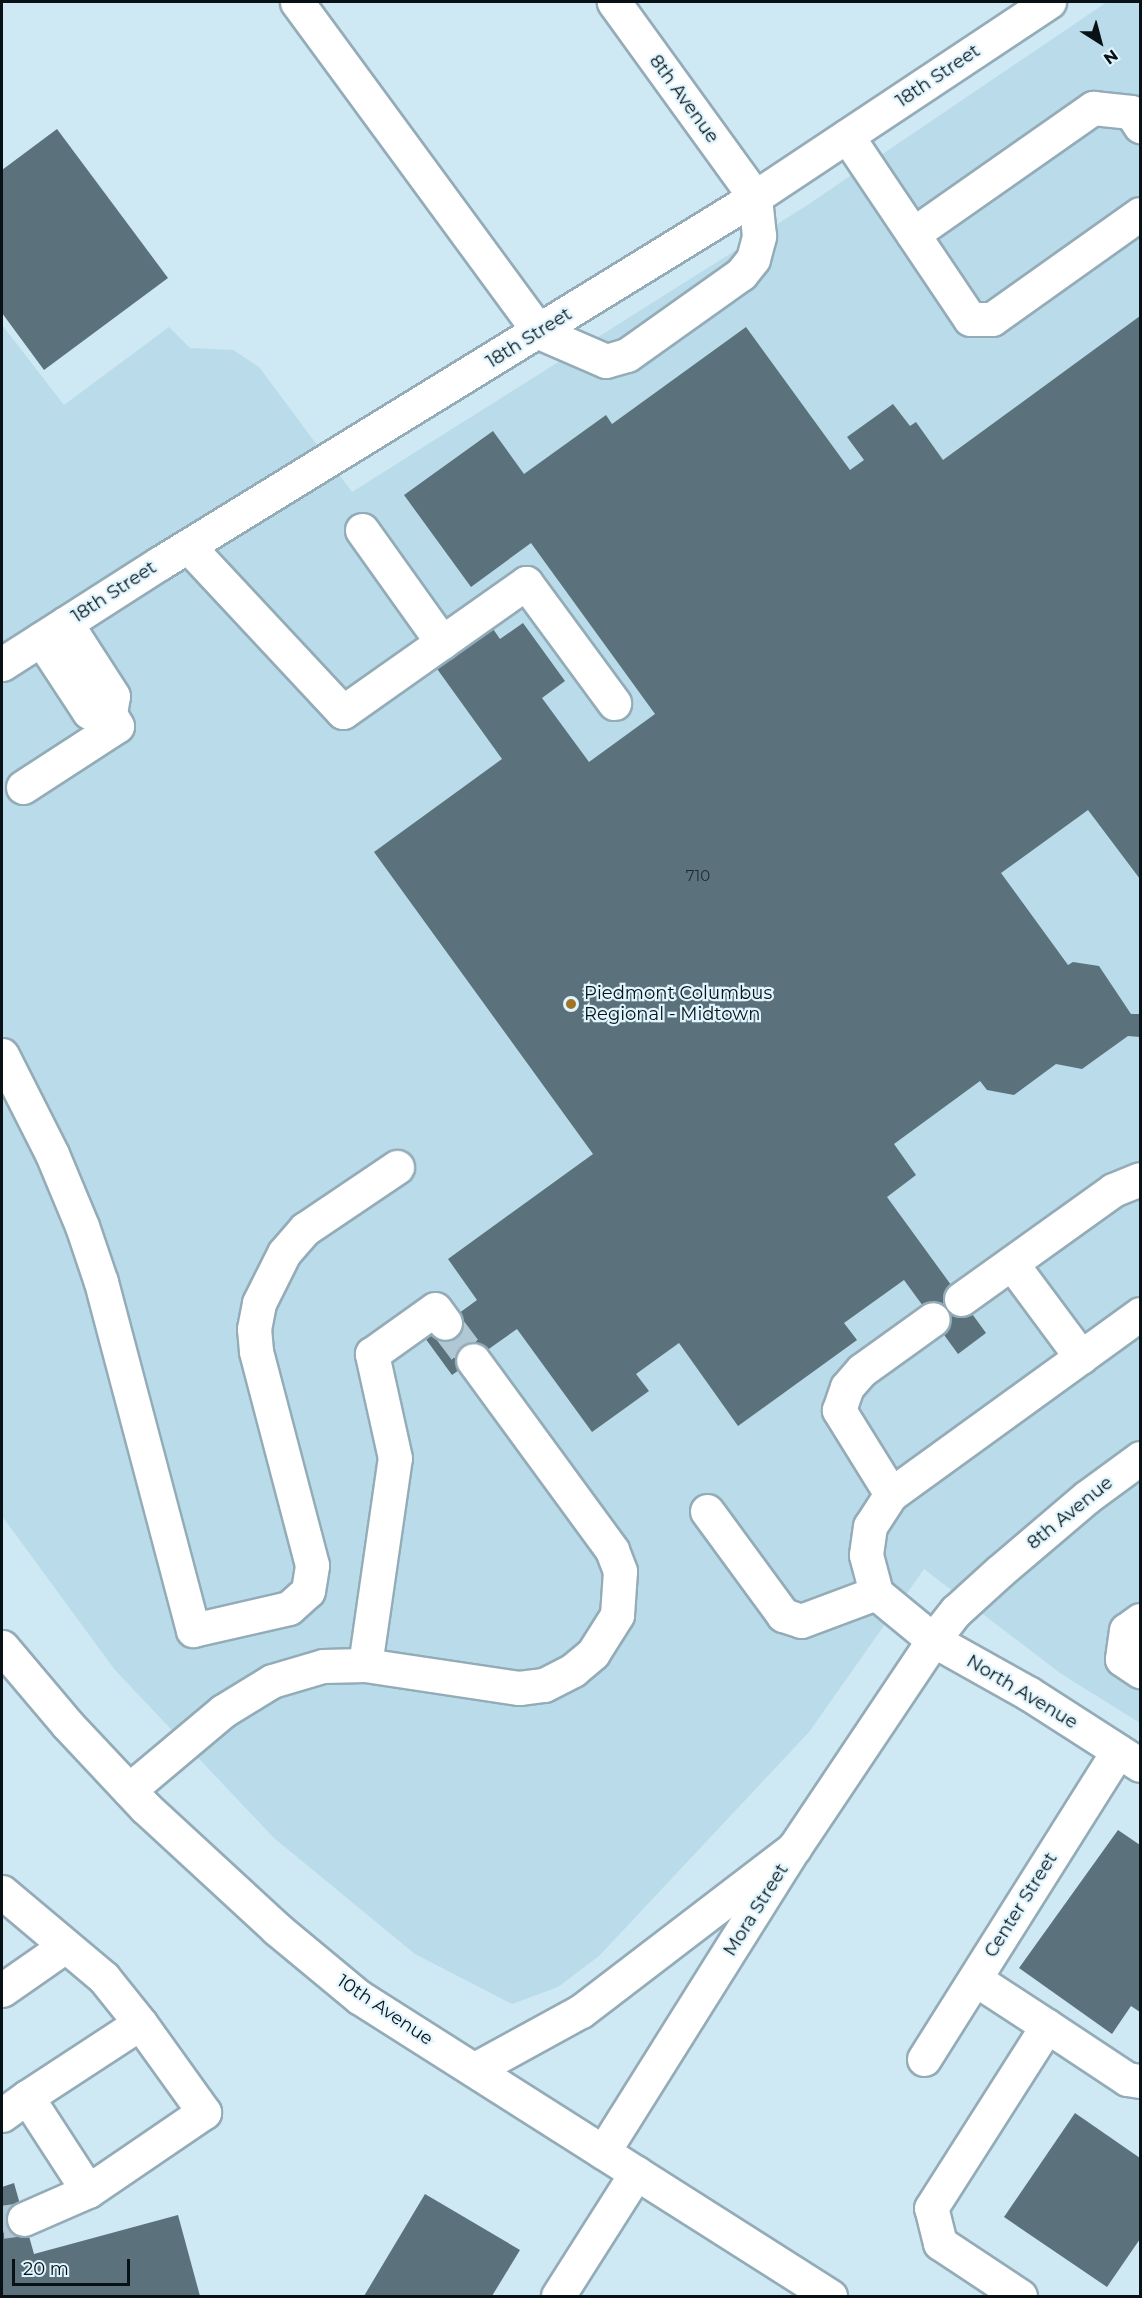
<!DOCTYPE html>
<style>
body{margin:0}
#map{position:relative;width:1142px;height:2298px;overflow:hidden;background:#cee8f4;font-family:Montserrat,sans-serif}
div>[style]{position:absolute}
.built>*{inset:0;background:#b9dbea}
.building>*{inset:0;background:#5b727c}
.minor-tunnel>*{height:33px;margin-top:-16.5px;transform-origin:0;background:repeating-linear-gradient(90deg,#b0c8d3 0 33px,transparent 0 49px)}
.roads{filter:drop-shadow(2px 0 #94acb7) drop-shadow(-2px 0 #94acb7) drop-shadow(0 2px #94acb7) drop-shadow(0 -2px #94acb7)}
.minor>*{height:33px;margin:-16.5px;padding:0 16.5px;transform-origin:16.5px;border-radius:16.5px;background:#fff}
.major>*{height:33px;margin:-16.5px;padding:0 16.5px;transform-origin:16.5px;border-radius:16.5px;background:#fff}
.dots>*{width:16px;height:16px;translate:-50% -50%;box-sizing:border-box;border:3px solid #e0f5fe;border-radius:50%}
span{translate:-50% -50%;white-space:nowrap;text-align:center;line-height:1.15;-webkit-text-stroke:4.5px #e0f5fe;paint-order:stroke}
.number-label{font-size:15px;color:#1d292f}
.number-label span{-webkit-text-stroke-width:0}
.street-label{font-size:18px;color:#081115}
.poi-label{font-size:18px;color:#081115}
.left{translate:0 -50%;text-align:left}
.frame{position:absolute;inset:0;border:3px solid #081115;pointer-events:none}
.north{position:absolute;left:1070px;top:12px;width:60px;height:60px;-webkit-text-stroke:4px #e0f5fe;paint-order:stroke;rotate:144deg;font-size:16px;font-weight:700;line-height:24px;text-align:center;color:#081115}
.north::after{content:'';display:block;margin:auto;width:21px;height:27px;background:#081115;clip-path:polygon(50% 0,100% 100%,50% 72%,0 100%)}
.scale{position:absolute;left:12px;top:2259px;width:118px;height:27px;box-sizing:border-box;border:3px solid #081115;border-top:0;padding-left:8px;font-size:18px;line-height:21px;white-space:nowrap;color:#081115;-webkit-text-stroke:4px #e0f5fe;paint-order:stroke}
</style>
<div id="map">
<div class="built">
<i style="clip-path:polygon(1107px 2px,1140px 2px,1140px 1723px,1060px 1673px,924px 1569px,809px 1732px,599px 1956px,558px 1987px,512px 2004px,415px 1954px,274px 1838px,115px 1670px,2px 1516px,2px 325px,64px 405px,169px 327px,190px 348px,233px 350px,259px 367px,352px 492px,806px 206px)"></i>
</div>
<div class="building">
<i style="clip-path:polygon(57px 129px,168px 278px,44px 370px,2px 313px,2px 170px)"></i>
<i style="clip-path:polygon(1140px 316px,1140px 879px,1088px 810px,1001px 873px,1068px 965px,1073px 962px,1099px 966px,1131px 1014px,1140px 1014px,1140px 1037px,1128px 1036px,1082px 1069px,1056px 1064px,1014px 1095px,987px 1090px,980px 1081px,894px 1144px,916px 1175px,887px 1197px,986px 1333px,958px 1354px,904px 1280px,844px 1323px,857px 1340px,738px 1426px,679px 1343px,636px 1374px,649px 1391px,592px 1432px,517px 1329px,452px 1375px,425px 1338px,477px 1300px,448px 1259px,593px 1154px,374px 852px,502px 759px,435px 666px,491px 626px,500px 639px,523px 623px,565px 681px,542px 698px,589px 762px,655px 714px,531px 543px,471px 587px,404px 495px,493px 431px,524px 474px,606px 415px,612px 424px,746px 327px,850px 470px,864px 460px,847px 437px,893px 404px,910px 426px,916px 422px,943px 460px)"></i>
<i style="clip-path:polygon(1118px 1830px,1140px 1845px,1140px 2012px,1131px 2006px,1112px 2034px,1019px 1968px)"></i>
<i style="clip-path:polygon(1075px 2113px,1140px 2158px,1140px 2239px,1107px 2287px,1004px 2217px)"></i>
<i style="clip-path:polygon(14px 2183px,34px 2254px,178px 2215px,200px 2296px,2px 2296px,2px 2187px)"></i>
<i style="clip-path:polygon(425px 2194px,520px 2250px,492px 2296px,364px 2296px)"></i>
</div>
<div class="minor-tunnel">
<i style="left:445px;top:1323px;width:46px;rotate:52.9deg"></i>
<i style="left:2px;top:2222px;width:22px;rotate:-8deg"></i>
</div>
<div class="roads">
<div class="minor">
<i style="left:297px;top:2px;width:409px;rotate:53.7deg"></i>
<i style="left:539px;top:332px;width:73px;rotate:23.4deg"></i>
<i style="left:606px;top:361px;width:22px;rotate:-16deg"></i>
<i style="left:627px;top:355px;width:140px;rotate:-35.4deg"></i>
<i style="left:741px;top:274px;width:19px;rotate:-51deg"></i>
<i style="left:753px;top:259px;width:24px;rotate:-75deg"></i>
<i style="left:759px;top:236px;width:39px;rotate:-96deg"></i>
<i style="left:755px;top:197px;width:241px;rotate:-125.9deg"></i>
<i style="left:847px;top:136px;width:220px;rotate:56.1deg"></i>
<i style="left:970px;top:319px;width:22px"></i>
<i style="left:992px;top:319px;width:181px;rotate:-35.4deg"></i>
<i style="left:913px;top:234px;width:220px;rotate:-35deg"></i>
<i style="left:1093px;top:108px;width:38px;rotate:6deg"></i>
<i style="left:1131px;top:112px;width:17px;rotate:57deg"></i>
<i style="left:362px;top:530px;width:138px;rotate:54.5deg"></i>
<i style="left:188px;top:546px;width:227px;rotate:47deg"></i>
<i style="left:343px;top:712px;width:224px;rotate:-35.2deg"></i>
<i style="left:526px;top:583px;width:149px;rotate:53.7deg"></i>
<i style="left:41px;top:639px;width:87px;rotate:56.7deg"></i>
<i style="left:89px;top:712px;width:21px;rotate:5deg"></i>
<i style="left:2px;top:664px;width:188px;rotate:-32.6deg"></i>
<i style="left:160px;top:563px;width:699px;rotate:-31.6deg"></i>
<i style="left:755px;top:197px;width:353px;rotate:-33.6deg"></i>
<i style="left:23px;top:787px;width:112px;rotate:-33deg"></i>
<i style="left:117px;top:726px;width:14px;rotate:-120deg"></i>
<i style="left:110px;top:714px;width:18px;rotate:-81deg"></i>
<i style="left:113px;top:696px;width:87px;rotate:-122.8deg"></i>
<i style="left:2px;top:1055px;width:111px;rotate:63.2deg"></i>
<i style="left:52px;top:1154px;width:78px;rotate:67.4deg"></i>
<i style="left:82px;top:1226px;width:59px;rotate:71.3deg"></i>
<i style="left:101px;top:1282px;width:360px;rotate:75.2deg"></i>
<i style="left:193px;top:1630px;width:98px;rotate:-12.9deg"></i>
<i style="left:289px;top:1608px;width:25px;rotate:-42deg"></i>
<i style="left:308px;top:1591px;width:26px;rotate:-81deg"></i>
<i style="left:312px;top:1565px;width:221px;rotate:-104.7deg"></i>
<i style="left:256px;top:1351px;width:22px;rotate:-95deg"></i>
<i style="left:254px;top:1329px;width:26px;rotate:-79deg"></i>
<i style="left:259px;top:1303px;width:56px;rotate:-63.4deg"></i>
<i style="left:284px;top:1253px;width:32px;rotate:-49deg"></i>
<i style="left:305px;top:1229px;width:111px;rotate:-34deg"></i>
<i style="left:1012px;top:1264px;width:116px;rotate:53.4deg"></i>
<i style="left:961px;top:1299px;width:187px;rotate:-35.6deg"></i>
<i style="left:1113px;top:1190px;width:29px;rotate:-22deg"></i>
<i style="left:1140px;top:1314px;width:307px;rotate:144.1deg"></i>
<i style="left:891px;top:1494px;width:38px;rotate:123deg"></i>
<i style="left:870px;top:1526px;width:29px;rotate:98deg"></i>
<i style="left:866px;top:1555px;width:39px;rotate:75deg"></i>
<i style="left:876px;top:1593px;width:74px;rotate:39.5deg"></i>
<i style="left:933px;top:1640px;width:109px;rotate:29.2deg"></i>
<i style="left:1028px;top:1693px;width:133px;rotate:32.7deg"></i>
<i style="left:891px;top:1494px;width:99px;rotate:-121.8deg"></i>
<i style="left:839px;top:1410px;width:24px;rotate:-71deg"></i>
<i style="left:847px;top:1387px;width:23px;rotate:-49deg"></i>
<i style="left:862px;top:1370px;width:87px;rotate:-35.7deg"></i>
<i style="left:707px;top:1511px;width:129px;rotate:53.8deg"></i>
<i style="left:783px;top:1615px;width:19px;rotate:18deg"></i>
<i style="left:801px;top:1621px;width:80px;rotate:-20.5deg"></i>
<i style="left:1140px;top:1620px;width:17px;rotate:144deg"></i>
<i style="left:1126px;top:1630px;width:29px;rotate:98deg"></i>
<i style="left:1122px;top:1659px;width:22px;rotate:34deg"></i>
<i style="left:365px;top:1665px;width:209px;rotate:-81.8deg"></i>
<i style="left:395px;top:1458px;width:107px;rotate:-102.5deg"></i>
<i style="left:372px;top:1354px;width:77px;rotate:-35.5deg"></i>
<i style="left:435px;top:1309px;width:17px;rotate:54deg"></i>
<i style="left:129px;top:1790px;width:123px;rotate:-40deg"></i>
<i style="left:223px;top:1711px;width:57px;rotate:-31.5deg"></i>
<i style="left:272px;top:1681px;width:53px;rotate:-16.4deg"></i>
<i style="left:323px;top:1666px;width:42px;rotate:-1.4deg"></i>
<i style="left:365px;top:1665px;width:156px;rotate:8.5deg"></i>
<i style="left:519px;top:1688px;width:25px;rotate:-7deg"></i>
<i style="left:544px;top:1685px;width:33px;rotate:-27deg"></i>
<i style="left:573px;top:1670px;width:26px;rotate:-40deg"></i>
<i style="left:593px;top:1653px;width:45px;rotate:-57.7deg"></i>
<i style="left:617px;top:1615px;width:44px;rotate:-86.1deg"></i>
<i style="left:620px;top:1571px;width:22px;rotate:-111deg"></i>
<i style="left:612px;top:1550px;width:235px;rotate:-126.2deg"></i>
<i style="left:2px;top:1892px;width:133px;rotate:40.1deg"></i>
<i style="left:104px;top:1978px;width:58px;rotate:51.3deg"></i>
<i style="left:975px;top:1979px;width:86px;rotate:33.1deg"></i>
<i style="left:2px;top:1990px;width:77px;rotate:-34.9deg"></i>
<i style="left:924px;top:2059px;width:364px;rotate:-57.8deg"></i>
<i style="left:2px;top:2115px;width:31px;rotate:-36deg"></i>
<i style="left:27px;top:2097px;width:135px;rotate:-33.2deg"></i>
<i style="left:140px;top:2023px;width:110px;rotate:54.3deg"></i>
<i style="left:204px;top:2112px;width:140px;rotate:145.7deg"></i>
<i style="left:88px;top:2191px;width:112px;rotate:-123deg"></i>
<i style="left:603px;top:2152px;width:359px;rotate:-57.9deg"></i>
<i style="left:794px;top:1848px;width:250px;rotate:-56.2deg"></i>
<i style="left:933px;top:1640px;width:37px;rotate:-52deg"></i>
<i style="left:956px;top:1611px;width:59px;rotate:-42.3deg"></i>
<i style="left:1000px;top:1571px;width:114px;rotate:-40.4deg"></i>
<i style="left:1087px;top:1497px;width:66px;rotate:-36.3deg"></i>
<i style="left:24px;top:2219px;width:70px;rotate:-23.6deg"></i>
<i style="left:558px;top:2296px;width:146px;rotate:-57.6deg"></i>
<i style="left:1020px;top:2296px;width:96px;rotate:-146.5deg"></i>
<i style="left:940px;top:2243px;width:36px;rotate:-104deg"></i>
<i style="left:931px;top:2208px;width:216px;rotate:-57.5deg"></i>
<i style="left:1047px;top:2026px;width:96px;rotate:33.5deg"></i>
<i style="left:1127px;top:2079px;width:13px;rotate:9deg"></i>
</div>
<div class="major">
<i style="left:2px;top:1647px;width:101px;rotate:49.8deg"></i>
<i style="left:67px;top:1724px;width:115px;rotate:46.8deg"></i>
<i style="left:146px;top:1808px;width:178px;rotate:42.7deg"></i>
<i style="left:277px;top:1929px;width:107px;rotate:39.7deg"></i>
<i style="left:359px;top:1997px;width:558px;rotate:32.41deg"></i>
<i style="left:475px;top:2069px;width:121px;rotate:-28.7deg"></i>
<i style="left:581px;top:2011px;width:268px;rotate:-37.4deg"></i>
</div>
</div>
<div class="dots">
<i style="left:571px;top:1004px;background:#a17426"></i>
</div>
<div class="number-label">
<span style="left:698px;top:876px">710</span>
</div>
<div class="street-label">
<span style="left:938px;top:76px;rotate:-34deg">18th Street</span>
<span style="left:684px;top:99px;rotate:54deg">8th Avenue</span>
<span style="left:529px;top:338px;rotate:-32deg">18th Street</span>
<span style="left:114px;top:592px;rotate:-33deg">18th Street</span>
<span style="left:1070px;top:1513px;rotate:-39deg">8th Avenue</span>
<span style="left:1022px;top:1692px;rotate:31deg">North Avenue</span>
<span style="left:1021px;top:1905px;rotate:-58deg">Center Street</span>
<span style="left:756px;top:1910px;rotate:-58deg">Mora Street</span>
<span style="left:385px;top:2010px;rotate:34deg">10th Avenue</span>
</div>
<div class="poi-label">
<span class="left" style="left:584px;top:1004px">Piedmont Columbus<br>Regional - Midtown</span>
</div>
<div class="frame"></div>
<div class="north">N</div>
<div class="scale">20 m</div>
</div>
